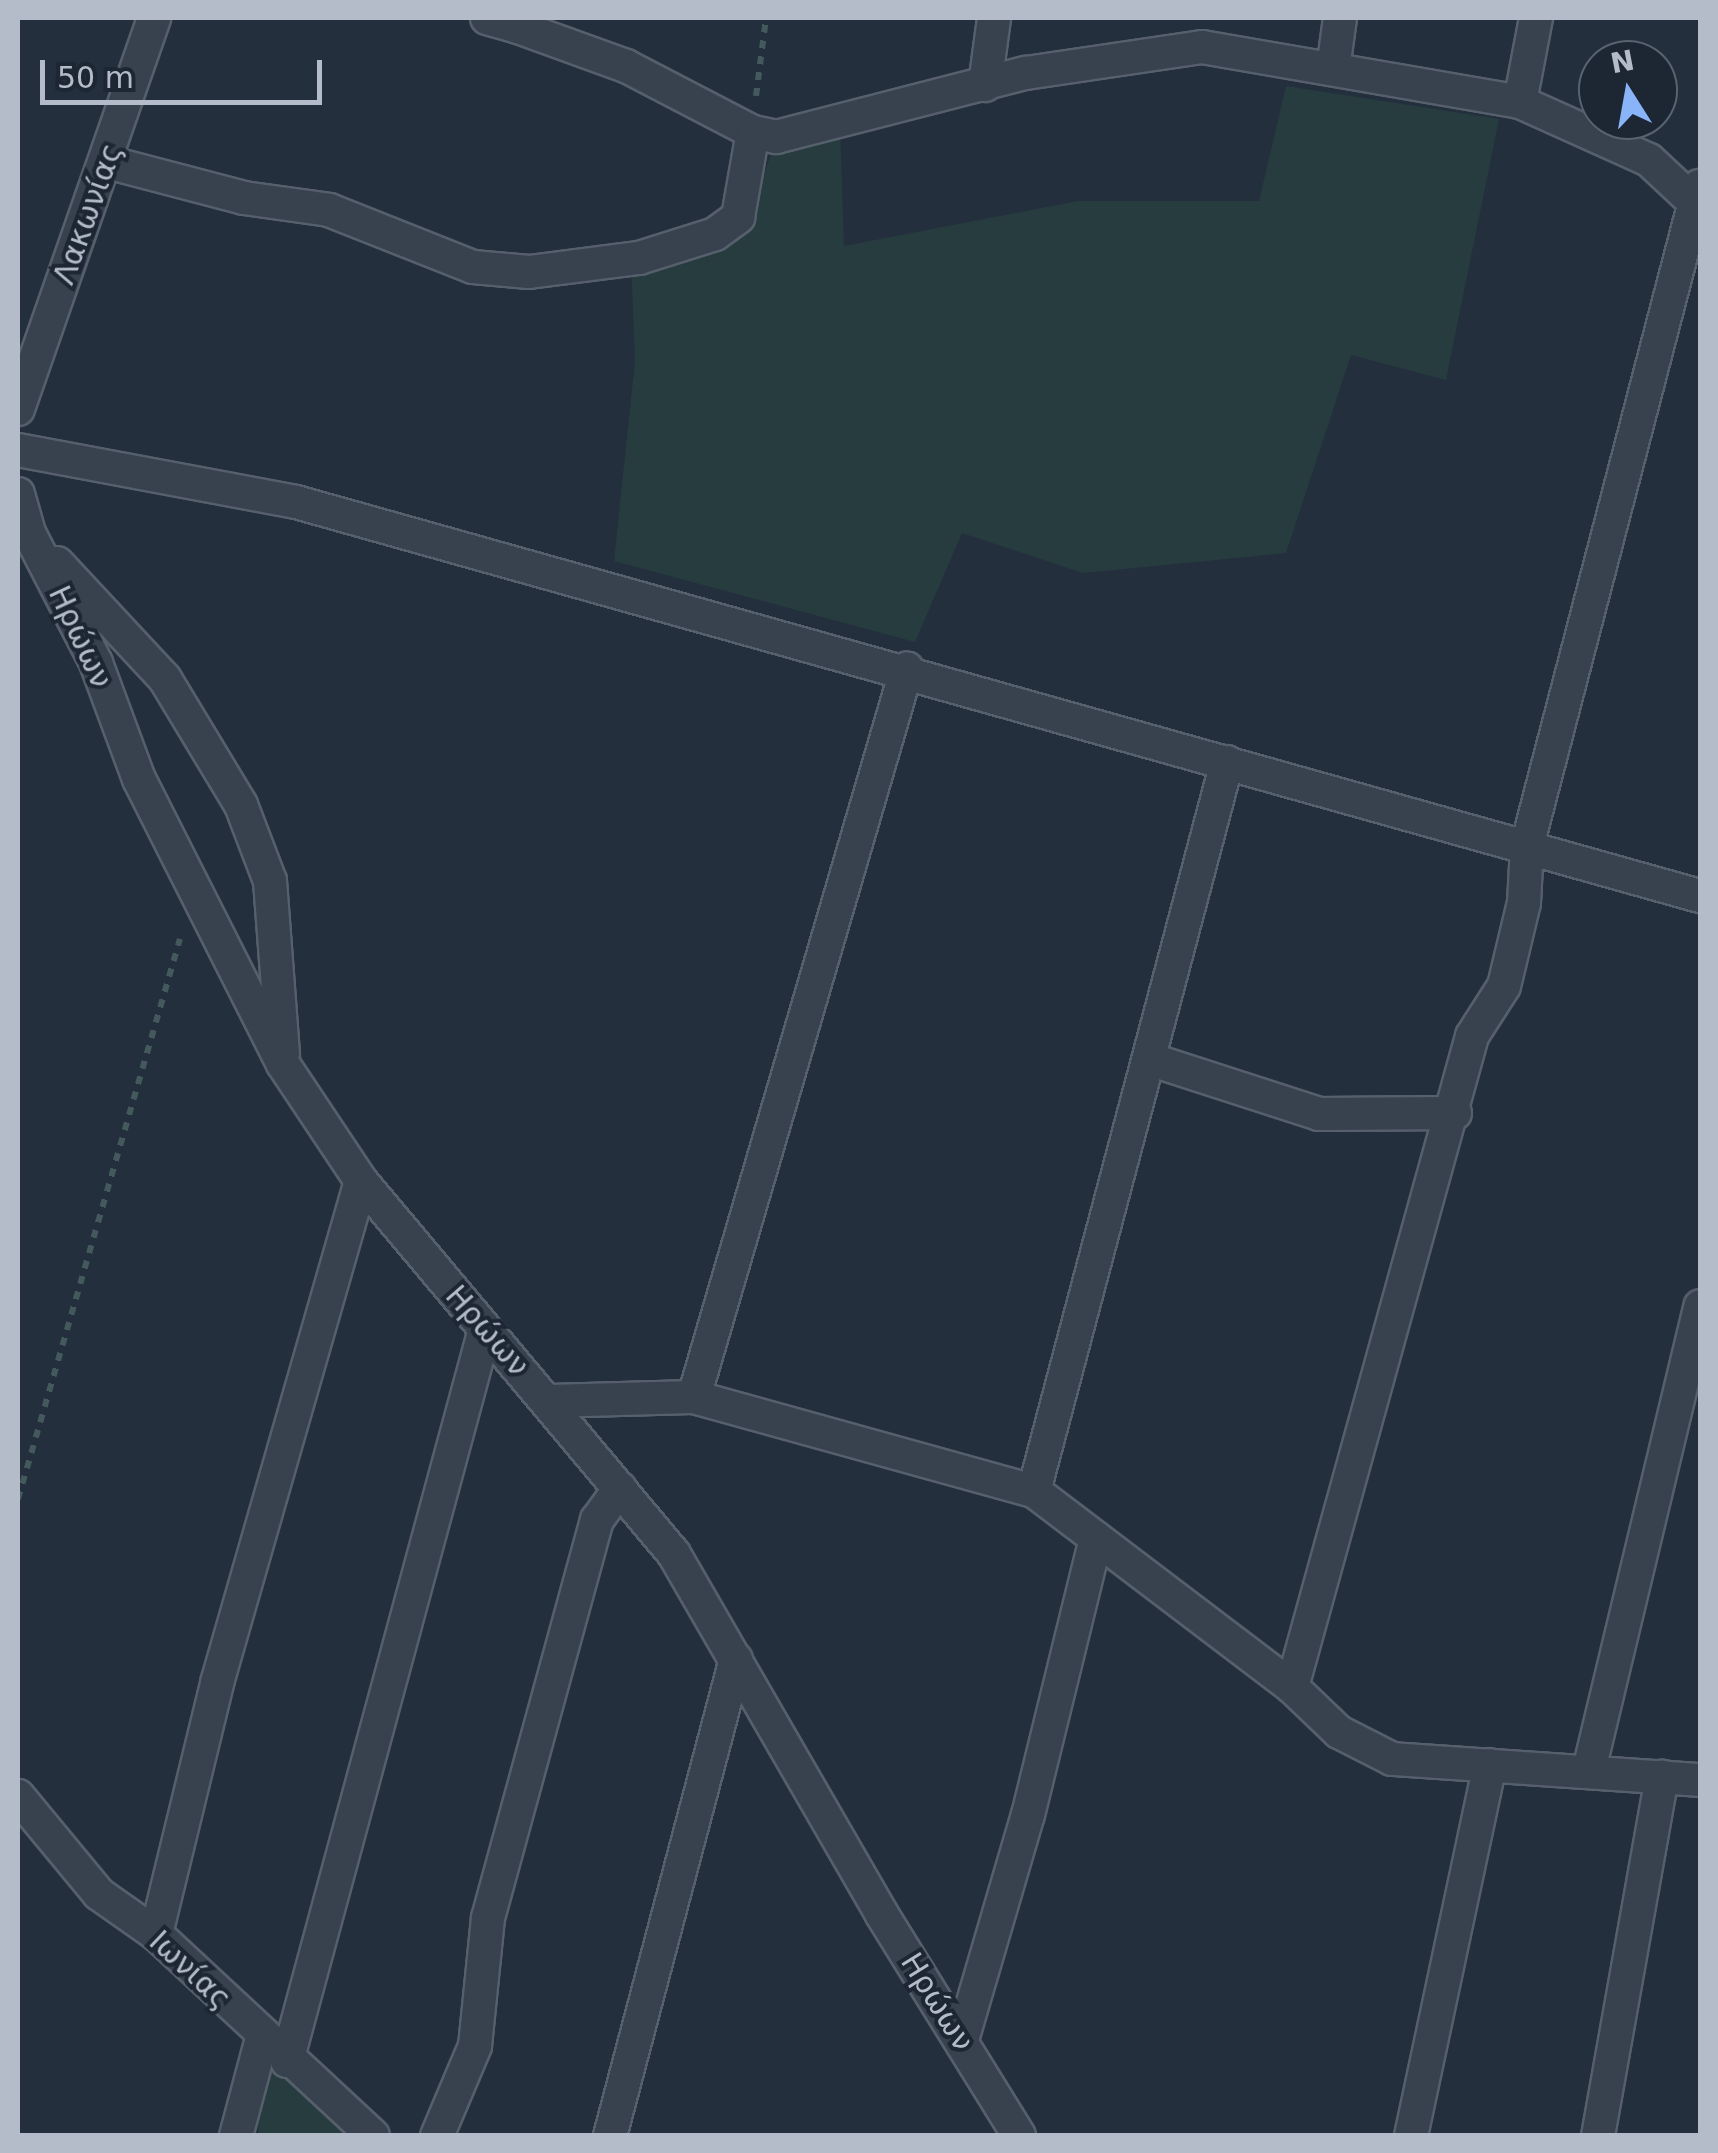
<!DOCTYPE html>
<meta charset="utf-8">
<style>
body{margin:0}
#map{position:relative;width:1718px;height:2153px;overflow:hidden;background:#242f3e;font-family:"DejaVu Sans",sans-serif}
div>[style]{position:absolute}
.green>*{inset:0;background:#263c3f}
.path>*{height:6px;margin-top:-3px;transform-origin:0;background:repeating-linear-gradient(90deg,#44595c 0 8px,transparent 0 16px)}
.roads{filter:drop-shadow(2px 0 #565f6c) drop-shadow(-2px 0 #565f6c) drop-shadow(0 2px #565f6c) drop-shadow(0 -2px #565f6c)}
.street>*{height:32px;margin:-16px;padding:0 16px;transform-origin:16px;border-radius:16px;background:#38414e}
span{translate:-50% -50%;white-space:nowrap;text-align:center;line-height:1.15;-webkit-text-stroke:8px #1d2633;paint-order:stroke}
.street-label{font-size:30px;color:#b4bcc9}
.frame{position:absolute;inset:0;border:20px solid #b4bcc9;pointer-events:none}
.north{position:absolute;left:1578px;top:40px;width:100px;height:100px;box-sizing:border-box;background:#1d2633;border:2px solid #59626f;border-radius:50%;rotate:349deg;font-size:28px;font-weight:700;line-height:40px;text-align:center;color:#b4bcc9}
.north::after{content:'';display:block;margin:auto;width:35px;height:45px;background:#8ab4f8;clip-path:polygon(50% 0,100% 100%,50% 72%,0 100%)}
.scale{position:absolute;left:40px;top:60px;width:282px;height:45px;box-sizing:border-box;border:5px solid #b4bcc9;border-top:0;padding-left:12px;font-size:30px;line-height:35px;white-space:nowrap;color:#b4bcc9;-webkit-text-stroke:8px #1d2633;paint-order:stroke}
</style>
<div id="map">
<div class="green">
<i style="clip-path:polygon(1286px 86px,1499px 119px,1446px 380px,1351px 355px,1286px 553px,1083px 573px,962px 533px,915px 642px,614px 561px,635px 361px,631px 259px,748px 219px,774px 146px,840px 125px,844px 246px,1078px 201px,1259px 201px)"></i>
<i style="clip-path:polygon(262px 2038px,373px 2136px,258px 2136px)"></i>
</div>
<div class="path">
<i style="left:756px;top:96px;width:79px;rotate:-82.7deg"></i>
<i style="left:18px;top:1499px;width:583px;rotate:-73.87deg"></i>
</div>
<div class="roads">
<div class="street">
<i style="left:487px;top:18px;width:32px;rotate:16deg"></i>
<i style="left:518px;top:27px;width:9px;rotate:-72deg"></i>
<i style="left:518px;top:27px;width:115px;rotate:19.9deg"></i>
<i style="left:626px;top:66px;width:143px;rotate:27.5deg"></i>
<i style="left:1333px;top:69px;width:51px;rotate:-82.2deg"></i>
<i style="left:985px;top:85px;width:68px;rotate:-82.3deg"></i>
<i style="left:1520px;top:102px;width:86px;rotate:-79.2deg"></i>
<i style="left:107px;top:162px;width:142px;rotate:14.7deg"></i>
<i style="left:244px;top:198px;width:86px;rotate:8deg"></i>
<i style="left:329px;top:210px;width:155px;rotate:21.6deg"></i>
<i style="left:473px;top:267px;width:56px;rotate:5.1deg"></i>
<i style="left:529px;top:272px;width:111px;rotate:-7.3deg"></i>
<i style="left:639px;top:258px;width:80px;rotate:-17.5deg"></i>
<i style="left:715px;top:234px;width:29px;rotate:-36deg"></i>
<i style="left:738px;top:217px;width:86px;rotate:-80deg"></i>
<i style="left:753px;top:132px;width:24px;rotate:12deg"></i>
<i style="left:776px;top:137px;width:258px;rotate:-14.4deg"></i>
<i style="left:1026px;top:73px;width:178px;rotate:-8.4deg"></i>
<i style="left:1202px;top:47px;width:323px;rotate:9.8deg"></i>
<i style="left:1520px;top:102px;width:141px;rotate:24.2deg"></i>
<i style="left:1649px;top:160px;width:63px;rotate:43.1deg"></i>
<i style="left:18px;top:409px;width:414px;rotate:-70.8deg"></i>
<i style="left:18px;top:450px;width:283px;rotate:10.6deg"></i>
<i style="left:296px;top:502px;width:1458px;rotate:15.68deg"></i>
<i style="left:18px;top:494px;width:41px;rotate:74.2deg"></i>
<i style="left:29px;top:533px;width:146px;rotate:62.7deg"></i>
<i style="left:96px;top:663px;width:124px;rotate:69.7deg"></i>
<i style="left:139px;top:779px;width:319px;rotate:63.2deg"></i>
<i style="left:283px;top:1064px;width:141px;rotate:56.3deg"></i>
<i style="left:361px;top:1181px;width:487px;rotate:50deg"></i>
<i style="left:674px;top:1554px;width:414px;rotate:60deg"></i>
<i style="left:881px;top:1913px;width:262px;rotate:58.2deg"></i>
<i style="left:57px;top:563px;width:158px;rotate:47deg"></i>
<i style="left:165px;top:679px;width:147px;rotate:58.9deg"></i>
<i style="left:241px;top:805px;width:81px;rotate:69.1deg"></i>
<i style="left:270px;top:881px;width:173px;rotate:85.7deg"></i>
<i style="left:1149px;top:1059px;width:179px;rotate:17.9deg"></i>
<i style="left:1319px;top:1114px;width:136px;rotate:-0.4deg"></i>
<i style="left:694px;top:1397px;width:759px;rotate:-73.71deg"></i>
<i style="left:547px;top:1401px;width:147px;rotate:-1.6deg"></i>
<i style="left:694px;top:1397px;width:353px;rotate:15.5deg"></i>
<i style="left:1034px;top:1491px;width:324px;rotate:37.2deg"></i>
<i style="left:1292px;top:1687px;width:65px;rotate:43.8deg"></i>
<i style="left:1339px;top:1732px;width:59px;rotate:27deg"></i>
<i style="left:1392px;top:1759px;width:309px;rotate:3.9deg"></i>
<i style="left:1034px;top:1491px;width:754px;rotate:-75.17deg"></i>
<i style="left:1292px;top:1687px;width:675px;rotate:-74.54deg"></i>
<i style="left:1472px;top:1036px;width:59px;rotate:-57.4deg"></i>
<i style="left:1504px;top:986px;width:85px;rotate:-76.5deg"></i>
<i style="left:1524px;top:903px;width:57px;rotate:-87deg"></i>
<i style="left:1527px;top:846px;width:682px;rotate:-75.39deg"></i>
<i style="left:1589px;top:1770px;width:477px;rotate:-76.5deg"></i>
<i style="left:18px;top:1796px;width:127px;rotate:50.4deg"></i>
<i style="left:99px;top:1894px;width:70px;rotate:35.1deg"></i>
<i style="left:156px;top:1934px;width:296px;rotate:42.9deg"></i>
<i style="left:156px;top:1934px;width:258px;rotate:-76.3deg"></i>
<i style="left:217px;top:1683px;width:522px;rotate:-73.99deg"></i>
<i style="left:962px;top:2040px;width:234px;rotate:-73.7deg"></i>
<i style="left:1028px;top:1815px;width:285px;rotate:-76.2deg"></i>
<i style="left:287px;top:2061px;width:758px;rotate:-74.86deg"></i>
<i style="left:236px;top:2136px;width:101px;rotate:-75.1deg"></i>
<i style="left:437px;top:2136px;width:98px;rotate:-67.1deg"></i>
<i style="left:475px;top:2046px;width:129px;rotate:-84.2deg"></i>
<i style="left:488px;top:1918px;width:413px;rotate:-74.7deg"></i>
<i style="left:597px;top:1520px;width:39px;rotate:-54deg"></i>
<i style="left:610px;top:2136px;width:493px;rotate:-75.2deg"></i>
<i style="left:1411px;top:2136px;width:379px;rotate:-78deg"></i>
<i style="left:1598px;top:2136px;width:365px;rotate:-79.9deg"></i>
</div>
</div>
<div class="street-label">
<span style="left:88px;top:214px;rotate:-70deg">Λακωνίας</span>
<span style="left:80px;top:637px;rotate:65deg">Ηρώων</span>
<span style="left:487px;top:1331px;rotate:49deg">Ηρώων</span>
<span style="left:190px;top:1970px;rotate:43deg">Ιωνίας</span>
<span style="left:937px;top:2002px;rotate:58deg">Ηρώων</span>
</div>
<div class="frame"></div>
<div class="north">N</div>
<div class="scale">50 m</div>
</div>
